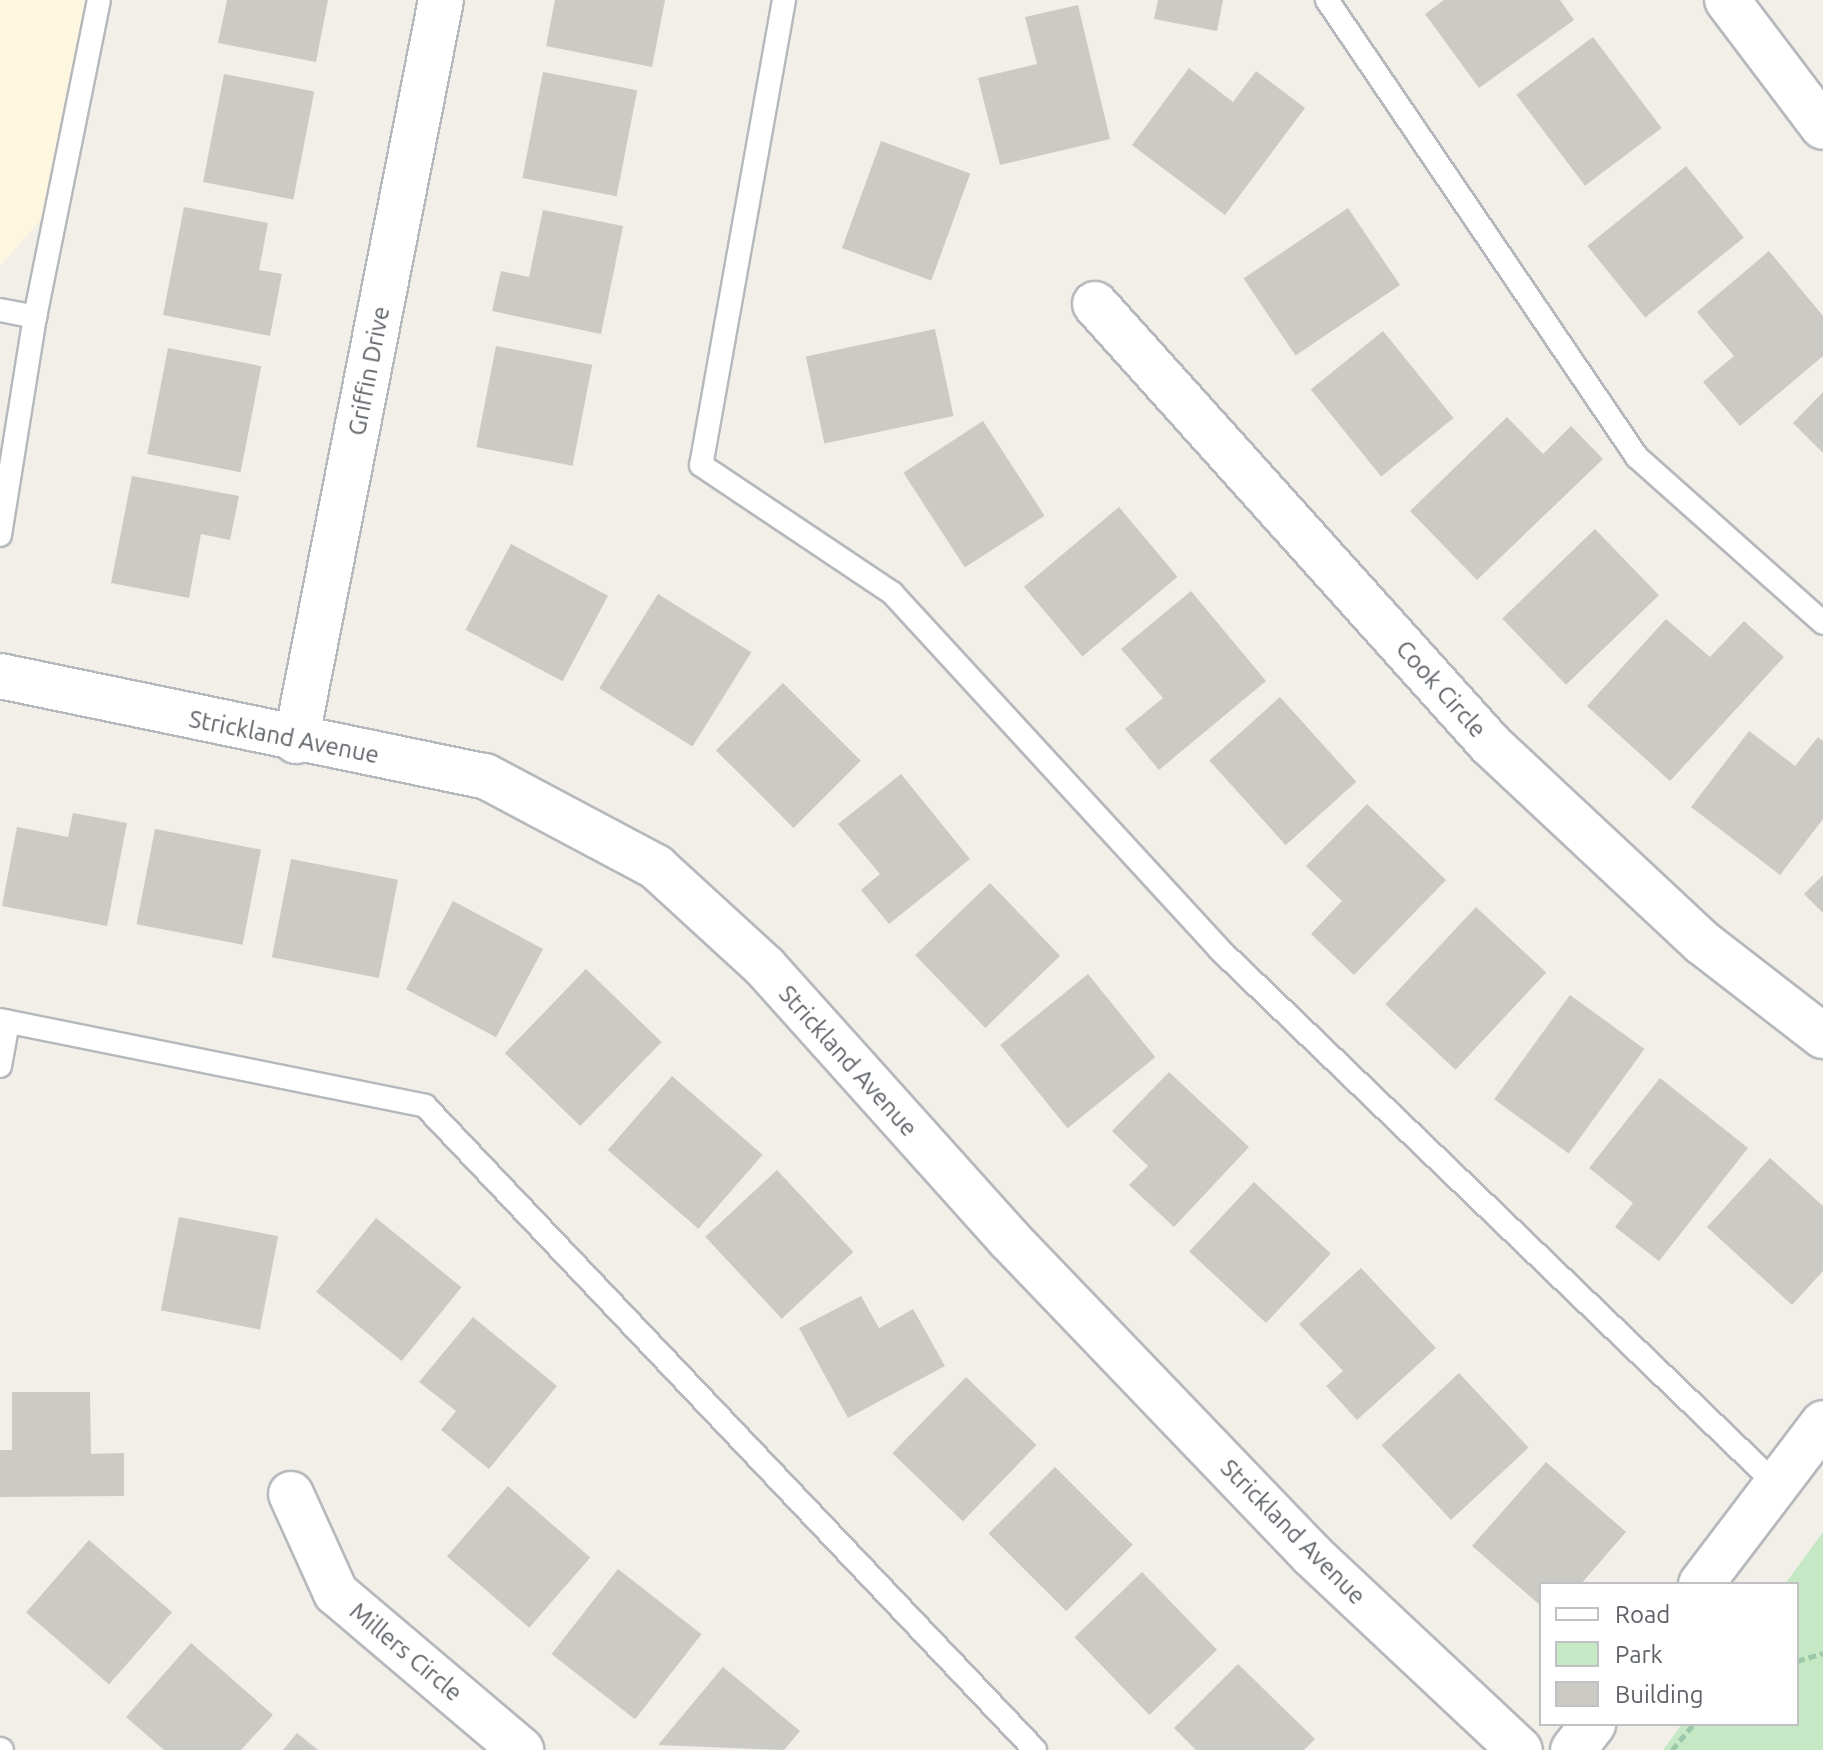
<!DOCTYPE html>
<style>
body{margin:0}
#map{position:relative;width:1823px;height:1750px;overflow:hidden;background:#f1efe8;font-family:Ubuntu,sans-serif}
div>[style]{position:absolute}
.commercial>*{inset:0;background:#fef7e0}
.green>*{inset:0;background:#c5e8c5}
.building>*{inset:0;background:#cccac5;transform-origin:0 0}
.path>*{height:5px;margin-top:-2.5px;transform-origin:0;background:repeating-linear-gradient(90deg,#9cc7a9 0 8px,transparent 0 12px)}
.roads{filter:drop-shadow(2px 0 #b5b8bc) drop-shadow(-2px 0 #b5b8bc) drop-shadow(0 2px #b5b8bc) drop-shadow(0 -2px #b5b8bc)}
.lane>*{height:22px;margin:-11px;padding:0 11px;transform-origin:11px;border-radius:11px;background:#fff}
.street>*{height:44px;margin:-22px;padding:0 22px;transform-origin:22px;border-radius:22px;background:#fff}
span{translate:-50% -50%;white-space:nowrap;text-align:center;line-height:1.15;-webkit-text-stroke:8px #fff;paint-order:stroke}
.street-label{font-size:24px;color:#5f6368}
.legend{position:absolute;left:1539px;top:1582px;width:260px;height:144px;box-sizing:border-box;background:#fff;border:2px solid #bfc1c3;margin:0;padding:10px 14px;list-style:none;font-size:24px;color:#5f6368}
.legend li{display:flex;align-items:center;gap:16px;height:40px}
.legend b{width:40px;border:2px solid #bfc1c3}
</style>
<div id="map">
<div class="commercial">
<i style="clip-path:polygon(0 0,88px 0,44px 216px,0 266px)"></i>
</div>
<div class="green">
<i style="clip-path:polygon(1823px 1532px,1823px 1750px,1663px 1750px,1682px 1724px,1797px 1724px,1797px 1584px,1785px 1584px)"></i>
</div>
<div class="building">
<i style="clip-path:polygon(227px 0,328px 0,316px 62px,218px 43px)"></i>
<i style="clip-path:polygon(555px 0,665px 0,652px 67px,546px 46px)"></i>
<i style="clip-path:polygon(1158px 0,1223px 0,1217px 31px,1154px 19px)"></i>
<i style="clip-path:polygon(1444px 0,1560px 0,1574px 20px,1479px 88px,1425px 14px)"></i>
<i style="clip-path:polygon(1078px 5px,1110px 139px,1000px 165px,978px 78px,1037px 64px,1025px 17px)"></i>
<i style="left:1593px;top:37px;width:114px;height:96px;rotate:53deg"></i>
<i style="clip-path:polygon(1189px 68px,1233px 102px,1256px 71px,1305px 108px,1225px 215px,1132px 145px)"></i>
<i style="left:543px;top:72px;width:96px;height:108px;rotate:11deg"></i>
<i style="left:224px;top:74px;width:92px;height:110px;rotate:11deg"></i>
<i style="left:881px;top:141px;width:95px;height:114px;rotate:20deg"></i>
<i style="left:1686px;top:166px;width:92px;height:127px;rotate:51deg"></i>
<i style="clip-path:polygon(184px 207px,268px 223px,259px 270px,282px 274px,270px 336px,163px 315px)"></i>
<i style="left:1348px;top:208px;width:93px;height:126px;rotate:56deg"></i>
<i style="clip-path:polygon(543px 210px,623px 226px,601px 334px,492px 311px,501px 271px,529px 277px)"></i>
<i style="clip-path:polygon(1769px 251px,1823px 316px,1823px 356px,1740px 426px,1703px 382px,1734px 356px,1697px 312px)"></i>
<i style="left:935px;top:329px;width:89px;height:132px;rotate:78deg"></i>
<i style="left:1383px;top:331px;width:112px;height:93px;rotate:51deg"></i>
<i style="left:496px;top:346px;width:98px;height:103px;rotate:11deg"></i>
<i style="left:168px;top:348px;width:95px;height:108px;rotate:11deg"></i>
<i style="clip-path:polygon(1823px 392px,1823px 453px,1793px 423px)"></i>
<i style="clip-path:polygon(1507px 417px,1543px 454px,1571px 426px,1603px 459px,1477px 580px,1410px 511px)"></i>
<i style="left:983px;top:421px;width:113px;height:95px;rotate:57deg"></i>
<i style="clip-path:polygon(132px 476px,239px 496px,230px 540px,201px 534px,189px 598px,111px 583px)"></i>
<i style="left:1119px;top:507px;width:91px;height:124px;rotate:50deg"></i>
<i style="left:1595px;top:529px;width:92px;height:129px;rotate:46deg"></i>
<i style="left:511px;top:544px;width:110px;height:97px;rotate:28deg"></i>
<i style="clip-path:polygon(1191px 591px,1266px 681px,1159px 770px,1125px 729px,1163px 698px,1121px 649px)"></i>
<i style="left:658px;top:594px;width:110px;height:111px;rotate:32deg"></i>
<i style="clip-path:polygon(1666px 619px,1710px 657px,1744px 621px,1784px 657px,1670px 781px,1587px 706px)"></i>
<i style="left:783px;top:683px;width:110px;height:95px;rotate:45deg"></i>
<i style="left:1280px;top:697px;width:114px;height:95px;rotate:48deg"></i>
<i style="clip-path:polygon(1749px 731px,1795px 766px,1818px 737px,1823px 741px,1823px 819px,1780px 875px,1691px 807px)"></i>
<i style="clip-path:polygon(901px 774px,970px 859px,889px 924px,861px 890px,880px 874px,838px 824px)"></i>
<i style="clip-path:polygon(1367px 804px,1446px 880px,1354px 975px,1311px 934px,1342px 901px,1306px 866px)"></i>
<i style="clip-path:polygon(73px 813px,127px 823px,107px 926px,2px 906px,17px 827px,68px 837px)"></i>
<i style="left:155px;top:829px;width:108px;height:97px;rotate:11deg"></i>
<i style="left:291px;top:859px;width:109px;height:100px;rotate:11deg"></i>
<i style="clip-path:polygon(1823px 875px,1823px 913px,1804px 894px)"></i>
<i style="left:990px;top:883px;width:101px;height:104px;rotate:46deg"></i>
<i style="left:453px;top:901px;width:102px;height:100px;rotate:28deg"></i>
<i style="left:1476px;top:907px;width:96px;height:133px;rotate:43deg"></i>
<i style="left:586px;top:969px;width:105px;height:117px;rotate:44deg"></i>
<i style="left:1088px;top:974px;width:107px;height:113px;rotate:51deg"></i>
<i style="left:1570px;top:995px;width:92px;height:129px;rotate:36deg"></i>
<i style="clip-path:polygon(1169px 1072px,1249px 1147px,1174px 1227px,1129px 1185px,1148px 1166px,1112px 1131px)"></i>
<i style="left:672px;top:1076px;width:120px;height:98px;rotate:41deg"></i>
<i style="clip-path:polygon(1660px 1078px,1748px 1148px,1659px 1261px,1615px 1227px,1633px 1203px,1589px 1168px)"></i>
<i style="clip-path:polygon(1770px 1158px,1823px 1206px,1823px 1271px,1792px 1305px,1707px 1227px)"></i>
<i style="left:777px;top:1170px;width:112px;height:98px;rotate:47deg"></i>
<i style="left:1254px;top:1182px;width:105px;height:95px;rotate:43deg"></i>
<i style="left:179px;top:1217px;width:101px;height:95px;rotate:11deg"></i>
<i style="left:376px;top:1218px;width:110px;height:95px;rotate:39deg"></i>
<i style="clip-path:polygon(1361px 1268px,1436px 1348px,1357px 1420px,1326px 1386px,1343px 1371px,1299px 1324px)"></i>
<i style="clip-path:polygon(861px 1296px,879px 1328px,913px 1309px,945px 1366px,848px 1418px,799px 1328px)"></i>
<i style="clip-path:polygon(473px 1317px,557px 1386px,489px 1469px,441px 1430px,456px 1411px,419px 1382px)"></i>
<i style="left:1459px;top:1373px;width:102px;height:106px;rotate:47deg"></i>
<i style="left:966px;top:1377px;width:98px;height:106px;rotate:44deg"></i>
<i style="clip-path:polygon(12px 1392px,90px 1392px,91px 1454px,124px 1453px,124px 1496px,0 1497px,0 1450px,12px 1450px)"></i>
<i style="clip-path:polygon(1546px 1462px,1626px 1532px,1581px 1584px,1541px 1584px,1541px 1606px,1472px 1546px)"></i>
<i style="left:1055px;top:1467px;width:110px;height:94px;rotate:45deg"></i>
<i style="left:508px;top:1486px;width:109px;height:93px;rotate:41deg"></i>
<i style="left:89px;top:1540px;width:110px;height:96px;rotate:41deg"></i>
<i style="left:618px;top:1569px;width:106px;height:108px;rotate:38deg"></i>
<i style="left:1142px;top:1572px;width:108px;height:94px;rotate:46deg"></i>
<i style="clip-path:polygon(191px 1643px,273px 1715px,241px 1750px,164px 1750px,126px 1717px)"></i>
<i style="clip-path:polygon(1238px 1664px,1315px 1739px,1304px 1750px,1196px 1750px,1174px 1728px)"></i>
<i style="clip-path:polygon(723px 1667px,800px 1731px,784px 1750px,658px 1745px)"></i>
<i style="clip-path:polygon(297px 1733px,318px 1750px,283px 1750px)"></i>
</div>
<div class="path">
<i style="left:1797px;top:1661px;width:27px;rotate:-17deg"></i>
<i style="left:1672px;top:1750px;width:34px;rotate:-50deg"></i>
</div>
<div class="roads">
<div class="lane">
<i style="left:784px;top:0;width:472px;rotate:100.1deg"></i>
<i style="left:701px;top:465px;width:230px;rotate:33.8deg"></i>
<i style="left:892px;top:593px;width:483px;rotate:47.4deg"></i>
<i style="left:1219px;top:949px;width:774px;rotate:43.85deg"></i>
<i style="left:1327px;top:0;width:552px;rotate:55.85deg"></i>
<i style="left:1637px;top:457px;width:249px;rotate:41.7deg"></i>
<i style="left:0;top:310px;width:36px;rotate:11deg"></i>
<i style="left:35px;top:317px;width:323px;rotate:-78.6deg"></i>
<i style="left:0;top:535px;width:221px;rotate:-80.9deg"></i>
<i style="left:0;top:1020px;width:434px;rotate:11.4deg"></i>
<i style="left:425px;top:1106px;width:887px;rotate:46.55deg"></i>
<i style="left:0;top:1066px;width:45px;rotate:-79.7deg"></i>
<i style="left:0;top:1749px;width:2px;rotate:27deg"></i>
</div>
<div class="street">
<i style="left:1727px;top:0;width:159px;rotate:52.9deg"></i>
<i style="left:1095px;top:304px;width:591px;rotate:48.08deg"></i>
<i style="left:1490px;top:744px;width:291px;rotate:43.1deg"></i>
<i style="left:1703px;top:943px;width:152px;rotate:37.8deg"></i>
<i style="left:0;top:676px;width:495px;rotate:11.7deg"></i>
<i style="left:485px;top:776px;width:194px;rotate:28deg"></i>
<i style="left:656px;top:867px;width:148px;rotate:42.5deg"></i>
<i style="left:765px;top:967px;width:365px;rotate:48.1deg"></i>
<i style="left:1009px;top:1239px;width:438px;rotate:46.2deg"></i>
<i style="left:1312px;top:1555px;width:285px;rotate:43.2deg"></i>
<i style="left:296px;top:741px;width:755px;rotate:-78.93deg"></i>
<i style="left:291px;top:1494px;width:109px;rotate:65.6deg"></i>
<i style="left:336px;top:1593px;width:243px;rotate:40.3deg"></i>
<i style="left:1701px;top:1584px;width:202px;rotate:-52.8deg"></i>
<i style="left:1573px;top:1750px;width:33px;rotate:-52deg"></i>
</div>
</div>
<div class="street-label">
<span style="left:369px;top:371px;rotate:-79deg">Griffin Drive</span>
<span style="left:1441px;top:689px;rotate:48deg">Cook Circle</span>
<span style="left:284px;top:737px;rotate:11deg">Strickland Avenue</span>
<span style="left:848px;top:1061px;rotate:48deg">Strickland Avenue</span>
<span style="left:1293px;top:1532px;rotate:45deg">Strickland Avenue</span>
<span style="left:406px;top:1652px;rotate:40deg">Millers Circle</span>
</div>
<ul class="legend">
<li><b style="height:10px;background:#fff"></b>Road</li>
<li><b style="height:22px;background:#c5e8c5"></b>Park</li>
<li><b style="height:22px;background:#cccac5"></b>Building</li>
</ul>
</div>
